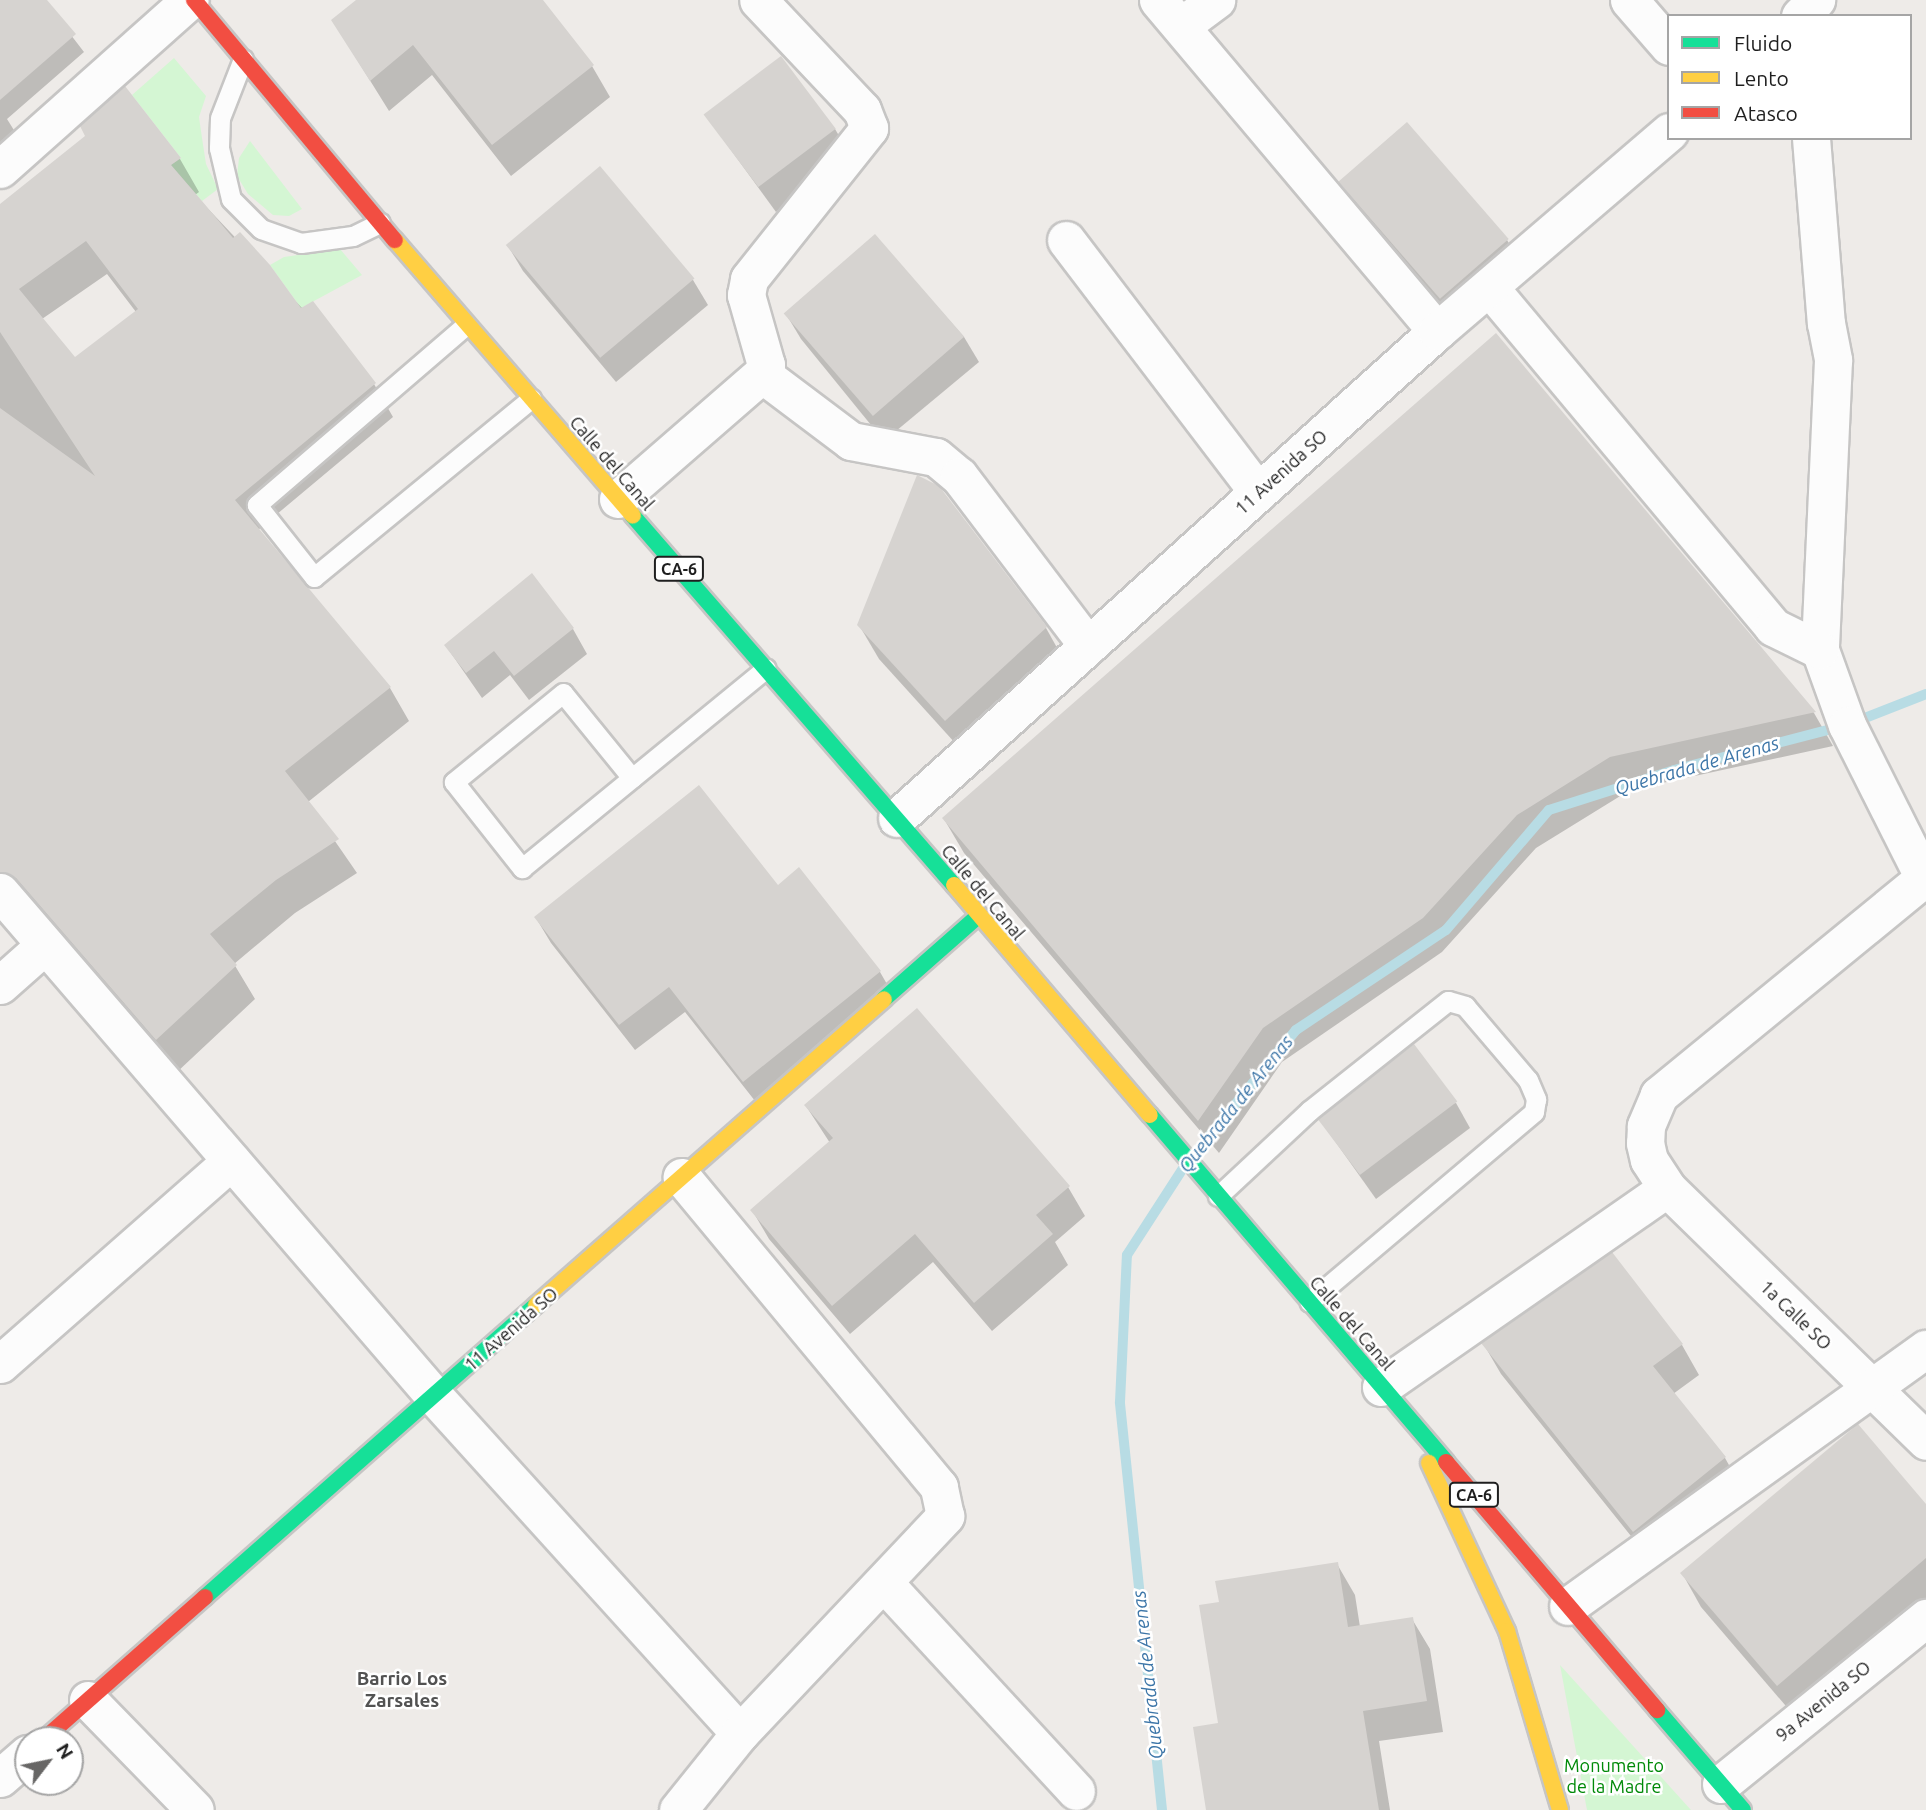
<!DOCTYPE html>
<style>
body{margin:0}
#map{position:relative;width:1926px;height:1810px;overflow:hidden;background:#eeebe8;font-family:Ubuntu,sans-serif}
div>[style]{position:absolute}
.park>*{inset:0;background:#d4f6d3}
.shadow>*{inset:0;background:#0003}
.stream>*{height:10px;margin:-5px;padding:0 5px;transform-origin:5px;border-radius:5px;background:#b8dce4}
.building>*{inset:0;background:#d6d3d0;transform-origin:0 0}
.roads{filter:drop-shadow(2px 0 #c6c5c4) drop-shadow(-2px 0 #c6c5c4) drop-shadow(0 2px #c6c5c4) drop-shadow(0 -2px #c6c5c4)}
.lane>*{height:19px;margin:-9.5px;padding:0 9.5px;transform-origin:9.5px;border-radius:9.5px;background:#fcfcfc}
.street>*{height:37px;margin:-18.5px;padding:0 18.5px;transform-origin:18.5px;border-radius:18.5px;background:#fcfcfc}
.fast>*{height:16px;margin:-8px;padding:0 8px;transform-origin:8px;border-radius:8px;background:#16e098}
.slow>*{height:16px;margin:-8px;padding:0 8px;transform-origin:8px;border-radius:8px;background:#ffcf43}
.jam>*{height:16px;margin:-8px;padding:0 8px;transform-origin:8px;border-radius:8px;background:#f24e42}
span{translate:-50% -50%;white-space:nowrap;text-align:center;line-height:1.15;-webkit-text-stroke:5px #fff;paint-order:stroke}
.shield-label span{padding:2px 5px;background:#fff;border:2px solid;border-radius:5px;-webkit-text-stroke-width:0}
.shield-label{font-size:16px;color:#1f1f1f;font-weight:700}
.street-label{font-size:18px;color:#1f1f1f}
.park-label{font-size:18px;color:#018a09}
.water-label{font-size:19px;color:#3d76a8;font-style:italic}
.neighbourhood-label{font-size:19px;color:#525252;font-weight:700}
.legend{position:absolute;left:1667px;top:14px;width:245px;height:126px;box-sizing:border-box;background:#fff;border:2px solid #a5a5a5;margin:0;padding:9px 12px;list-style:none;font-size:21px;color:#1f1f1f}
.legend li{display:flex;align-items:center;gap:14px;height:35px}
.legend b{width:35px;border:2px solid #a5a5a5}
.north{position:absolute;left:14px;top:1726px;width:70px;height:70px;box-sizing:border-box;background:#fff;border:2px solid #a5a5a5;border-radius:50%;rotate:58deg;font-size:19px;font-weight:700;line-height:28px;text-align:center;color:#1f1f1f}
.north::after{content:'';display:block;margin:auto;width:24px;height:32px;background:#676665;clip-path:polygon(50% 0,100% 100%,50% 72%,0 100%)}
</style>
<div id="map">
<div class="park">
<i style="clip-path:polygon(174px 58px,206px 96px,199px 117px,202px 138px,206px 164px,218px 189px,202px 201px,171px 165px,181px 158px,132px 95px)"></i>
<i style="clip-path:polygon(250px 141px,302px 209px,289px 216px,273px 215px,248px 194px,237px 176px,239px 158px)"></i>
<i style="clip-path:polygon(340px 249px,362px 275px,301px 308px,270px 265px,284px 257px)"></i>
<i style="clip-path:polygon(1560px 1665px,1691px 1810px,1587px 1810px)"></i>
</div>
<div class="shadow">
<i style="clip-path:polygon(0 0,44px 0,84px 52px,7px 119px,17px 135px,0 149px)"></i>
<i style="clip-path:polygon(359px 0,540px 0,592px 66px,610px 97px,511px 176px,432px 75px,389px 111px,333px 21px)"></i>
<i style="clip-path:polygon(evenodd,125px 89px,180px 159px,199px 192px,195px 195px,374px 384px,393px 417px,258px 530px,390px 688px,409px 721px,308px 802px,357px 873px,295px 913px,234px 964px,255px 999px,176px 1073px,0 884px,0 207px,87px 137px,125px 89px,107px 274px,136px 312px,75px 359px,42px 319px,107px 274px)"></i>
<i style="clip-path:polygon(707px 117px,835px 129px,850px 154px,776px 212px)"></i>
<i style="clip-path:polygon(1343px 185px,1507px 240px,1522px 265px,1454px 324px,1358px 210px)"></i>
<i style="clip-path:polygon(875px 236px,964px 337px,979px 362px,884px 441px,801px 339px,786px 314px)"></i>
<i style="clip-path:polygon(508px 246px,693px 280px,708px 305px,616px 382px,523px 271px)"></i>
<i style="clip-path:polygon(1496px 335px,1814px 713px,1833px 746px,1630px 790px,1536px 848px,1442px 952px,1282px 1062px,1219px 1153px,964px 853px,944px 819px)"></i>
<i style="clip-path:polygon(937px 488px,1046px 628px,1065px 662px,965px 754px,879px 659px,859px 625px)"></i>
<i style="clip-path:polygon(573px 629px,587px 654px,529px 700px,510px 675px,482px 698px,446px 646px)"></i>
<i style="clip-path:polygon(777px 887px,880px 972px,895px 998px,759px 1106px,685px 1012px,635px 1050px,551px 943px,536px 918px)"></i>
<i style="clip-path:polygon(1456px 1103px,1470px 1128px,1376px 1199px,1320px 1120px)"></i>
<i style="clip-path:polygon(806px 1106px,1068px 1187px,1085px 1216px,1055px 1242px,1068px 1265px,992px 1331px,933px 1262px,850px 1334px,769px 1239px,752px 1210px,830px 1143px)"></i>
<i style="clip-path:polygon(1483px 1343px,1682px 1345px,1699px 1375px,1673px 1394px,1725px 1458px,1742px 1488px,1651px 1561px,1501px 1374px)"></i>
<i style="clip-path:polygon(1926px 1507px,1926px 1609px,1797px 1719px,1701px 1607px,1682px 1573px)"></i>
<i style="clip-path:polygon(1337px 1564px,1355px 1595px,1360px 1627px,1412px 1619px,1430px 1649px,1443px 1732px,1379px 1741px,1390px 1810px,1208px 1810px,1220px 1725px,1221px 1603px)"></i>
</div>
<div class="stream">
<i style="left:1194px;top:1155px;width:161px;rotate:-50.8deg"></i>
<i style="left:1296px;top:1030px;width:180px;rotate:-33.7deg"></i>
<i style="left:1446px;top:930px;width:158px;rotate:-49.4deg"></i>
<i style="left:1549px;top:810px;width:131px;rotate:-17.7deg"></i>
<i style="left:1674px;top:770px;width:179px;rotate:-14.6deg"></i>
<i style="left:1847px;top:725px;width:85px;rotate:-21.4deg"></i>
<i style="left:1162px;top:1810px;width:410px;rotate:-95.9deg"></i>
<i style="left:1120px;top:1402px;width:147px;rotate:-87.3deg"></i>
<i style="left:1127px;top:1255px;width:105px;rotate:-57.1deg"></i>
</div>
<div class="building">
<i style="clip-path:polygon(0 0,47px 0,76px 34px,0 100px)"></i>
<i style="clip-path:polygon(356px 0,543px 0,594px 65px,492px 145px,413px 45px,370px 81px,331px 20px)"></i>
<i style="left:781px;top:56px;width:91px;height:97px;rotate:53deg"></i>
<i style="clip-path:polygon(evenodd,125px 86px,181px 158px,171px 165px,202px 201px,233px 238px,240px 232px,270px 265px,301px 308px,313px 301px,376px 383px,235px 500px,391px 687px,285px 771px,339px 839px,276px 880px,210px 934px,237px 965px,156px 1040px,16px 878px,0 872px,0 408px,95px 476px,0 332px,0 204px,85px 136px,80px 126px,125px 86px,86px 241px,138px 309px,75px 357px,19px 289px,86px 241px)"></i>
<i style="left:1407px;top:122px;width:155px;height:91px;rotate:49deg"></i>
<i style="left:600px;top:166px;width:147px;height:123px;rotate:50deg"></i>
<i style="left:875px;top:234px;width:136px;height:121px;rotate:49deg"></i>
<i style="clip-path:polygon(1496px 333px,1816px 712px,1610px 757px,1517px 815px,1423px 918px,1263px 1028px,1198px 1121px,942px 818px)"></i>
<i style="clip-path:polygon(917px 475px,939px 486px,1047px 627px,945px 721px,857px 625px)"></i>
<i style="clip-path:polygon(532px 573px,574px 628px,514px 676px,494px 651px,466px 673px,444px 645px)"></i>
<i style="clip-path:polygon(699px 785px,778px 885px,799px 867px,881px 971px,743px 1082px,669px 987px,619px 1025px,534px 917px)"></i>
<i style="clip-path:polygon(917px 1008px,1070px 1186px,1036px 1215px,1053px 1234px,974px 1303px,915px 1234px,832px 1306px,750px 1210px,833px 1138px,804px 1105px)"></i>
<i style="left:1414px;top:1044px;width:72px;height:122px;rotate:53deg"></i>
<i style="clip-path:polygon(1612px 1252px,1683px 1344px,1653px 1366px,1726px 1457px,1633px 1532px,1481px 1343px)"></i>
<i style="clip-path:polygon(1858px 1424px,1926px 1504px,1926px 1558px,1777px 1686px,1680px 1573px)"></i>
<i style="clip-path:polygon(1338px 1562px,1348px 1627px,1413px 1617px,1427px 1701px,1363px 1711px,1379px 1810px,1206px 1810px,1193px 1727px,1218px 1723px,1199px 1605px,1219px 1602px,1215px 1581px)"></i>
</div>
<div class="roads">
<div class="lane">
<i style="left:243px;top:59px;width:63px;rotate:111.3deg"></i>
<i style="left:220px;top:118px;width:30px;rotate:92deg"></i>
<i style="left:219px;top:148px;width:52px;rotate:76.8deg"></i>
<i style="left:231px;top:199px;width:42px;rotate:45deg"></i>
<i style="left:261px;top:229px;width:42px;rotate:19.3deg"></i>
<i style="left:301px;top:243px;width:52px;rotate:-7.7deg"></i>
<i style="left:353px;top:236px;width:30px;rotate:-26deg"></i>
<i style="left:466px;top:325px;width:276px;rotate:139.3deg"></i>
<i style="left:257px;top:505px;width:92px;rotate:51.6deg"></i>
<i style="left:314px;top:577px;width:281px;rotate:-39.4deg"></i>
<i style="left:632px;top:778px;width:109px;rotate:-129.1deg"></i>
<i style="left:563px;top:693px;width:141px;rotate:140.8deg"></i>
<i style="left:454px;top:782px;width:110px;rotate:51.7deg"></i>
<i style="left:522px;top:868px;width:315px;rotate:-39.3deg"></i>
<i style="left:1218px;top:1196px;width:125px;rotate:-43deg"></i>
<i style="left:1309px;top:1111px;width:177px;rotate:-38.4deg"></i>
<i style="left:1448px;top:1001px;width:18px;rotate:16deg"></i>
<i style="left:1465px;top:1006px;width:97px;rotate:49.6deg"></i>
<i style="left:1528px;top:1080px;width:21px;rotate:67deg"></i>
<i style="left:1536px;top:1099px;width:13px;rotate:99deg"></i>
<i style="left:1534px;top:1112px;width:294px;rotate:139.8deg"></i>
</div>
<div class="street">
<i style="left:1158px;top:0;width:433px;rotate:49.9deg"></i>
<i style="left:1629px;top:0;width:61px;rotate:49deg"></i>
<i style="left:1800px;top:16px;width:23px;rotate:-45deg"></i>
<i style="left:1181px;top:26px;width:44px;rotate:-36.6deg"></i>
<i style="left:1811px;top:138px;width:186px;rotate:85.4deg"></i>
<i style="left:1826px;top:323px;width:38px;rotate:79deg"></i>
<i style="left:1833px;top:360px;width:290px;rotate:92.6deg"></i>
<i style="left:1820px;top:650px;width:80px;rotate:70.2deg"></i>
<i style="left:1847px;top:725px;width:176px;rotate:63.3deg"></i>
<i style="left:0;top:169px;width:254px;rotate:-41.7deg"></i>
<i style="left:1066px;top:240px;width:317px;rotate:52.7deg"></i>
<i style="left:1489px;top:287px;width:443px;rotate:50.1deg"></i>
<i style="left:1773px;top:627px;width:52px;rotate:26.1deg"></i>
<i style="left:762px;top:374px;width:111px;rotate:37deg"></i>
<i style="left:851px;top:441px;width:86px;rotate:10.7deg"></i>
<i style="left:936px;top:457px;width:30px;rotate:40deg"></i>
<i style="left:959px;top:476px;width:213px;rotate:52.8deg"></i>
<i style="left:618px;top:499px;width:191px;rotate:-41deg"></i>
<i style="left:762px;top:374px;width:10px;rotate:-66deg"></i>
<i style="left:766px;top:365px;width:73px;rotate:-105.9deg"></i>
<i style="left:746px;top:295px;width:16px;rotate:-79deg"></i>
<i style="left:749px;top:279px;width:193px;rotate:-51.5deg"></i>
<i style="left:869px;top:128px;width:19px;rotate:-111deg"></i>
<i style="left:862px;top:110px;width:151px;rotate:-133.4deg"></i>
<i style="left:897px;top:818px;width:727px;rotate:-42.05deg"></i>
<i style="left:1437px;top:331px;width:306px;rotate:-40.6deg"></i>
<i style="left:1924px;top:878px;width:343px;rotate:140.7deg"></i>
<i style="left:1659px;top:1095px;width:34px;rotate:113deg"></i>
<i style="left:1646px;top:1126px;width:17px;rotate:93deg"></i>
<i style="left:1645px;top:1143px;width:17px;rotate:77deg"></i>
<i style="left:1649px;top:1160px;width:33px;rotate:57deg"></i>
<i style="left:1667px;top:1188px;width:362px;rotate:44.3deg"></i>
<i style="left:0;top:892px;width:665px;rotate:49.27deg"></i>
<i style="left:434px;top:1396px;width:455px;rotate:47.8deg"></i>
<i style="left:0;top:985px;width:60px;rotate:-41.6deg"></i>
<i style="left:0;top:1364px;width:308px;rotate:-41.3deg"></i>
<i style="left:1381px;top:1387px;width:348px;rotate:-34.8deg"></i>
<i style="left:884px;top:1583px;width:283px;rotate:47.3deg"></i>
<i style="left:1568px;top:1606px;width:441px;rotate:-35.7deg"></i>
<i style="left:88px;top:1700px;width:153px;rotate:45.8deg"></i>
<i style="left:0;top:1778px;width:37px;rotate:-41deg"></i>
<i style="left:1721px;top:1784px;width:264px;rotate:-39deg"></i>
<i style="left:678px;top:1810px;width:99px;rotate:-51.2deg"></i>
<i style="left:740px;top:1733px;width:299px;rotate:-46.6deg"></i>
<i style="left:945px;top:1516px;width:30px;rotate:-102deg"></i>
<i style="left:939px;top:1487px;width:403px;rotate:-129.7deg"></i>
</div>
<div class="fast">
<i style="left:633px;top:516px;width:489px;rotate:49deg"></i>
<i style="left:884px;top:999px;width:124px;rotate:-41.4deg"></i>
<i style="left:1150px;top:1115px;width:456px;rotate:49.5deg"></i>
<i style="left:205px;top:1597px;width:441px;rotate:-41.4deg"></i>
<i style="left:1657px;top:1710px;width:132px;rotate:49.3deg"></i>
</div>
<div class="slow">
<i style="left:395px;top:240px;width:364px;rotate:49.2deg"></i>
<i style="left:954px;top:885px;width:302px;rotate:49.6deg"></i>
<i style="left:536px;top:1305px;width:463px;rotate:-41.3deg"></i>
<i style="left:1429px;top:1463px;width:185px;rotate:65.1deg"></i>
<i style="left:1507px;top:1631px;width:187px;rotate:73.5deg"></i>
</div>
<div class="jam">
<i style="left:194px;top:0;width:313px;rotate:50.1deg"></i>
<i style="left:1446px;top:1462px;width:326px;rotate:49.6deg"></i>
<i style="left:43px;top:1740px;width:216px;rotate:-41.4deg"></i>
</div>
</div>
<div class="shield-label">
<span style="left:679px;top:569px">CA-6</span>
<span style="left:1474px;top:1495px">CA-6</span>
</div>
<div class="street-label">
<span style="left:612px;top:463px;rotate:49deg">Calle del Canal</span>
<span style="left:1281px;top:472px;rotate:-42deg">11 Avenida SO</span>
<span style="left:983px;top:892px;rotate:50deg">Calle del Canal</span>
<span style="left:1796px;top:1315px;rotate:44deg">1a Calle SO</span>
<span style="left:1352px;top:1323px;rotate:49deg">Calle del Canal</span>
<span style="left:511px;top:1329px;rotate:-41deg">11 Avenida SO</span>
<span style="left:1823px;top:1701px;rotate:-39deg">9a Avenida SO</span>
</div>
<div class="park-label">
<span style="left:1614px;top:1776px">Monumento<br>de la Madre</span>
</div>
<div class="water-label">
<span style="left:1697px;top:766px;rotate:-16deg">Quebrada de Arenas</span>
<span style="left:1236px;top:1104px;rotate:-51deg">Quebrada de Arenas</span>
<span style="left:1148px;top:1675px;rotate:-96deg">Quebrada de Arenas</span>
</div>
<div class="neighbourhood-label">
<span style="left:402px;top:1690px">Barrio Los<br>Zarsales</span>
</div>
<ul class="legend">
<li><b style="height:9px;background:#16e098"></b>Fluido</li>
<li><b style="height:9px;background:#ffcf43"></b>Lento</li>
<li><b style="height:9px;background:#f24e42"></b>Atasco</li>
</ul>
<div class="north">N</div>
</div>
